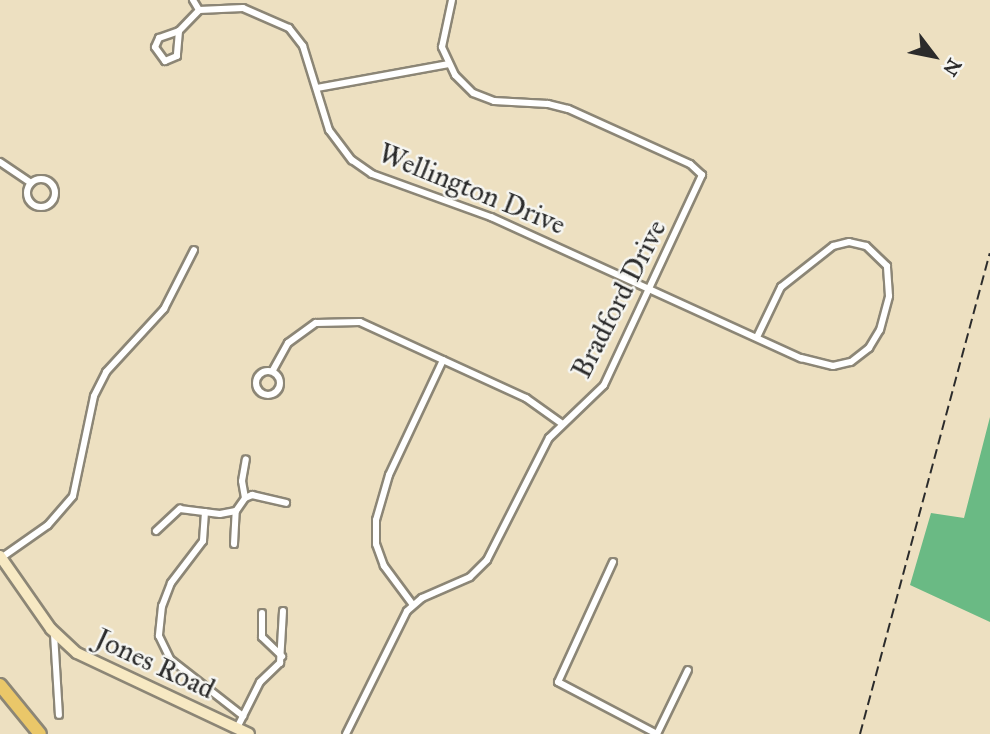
<!DOCTYPE html>
<style>
body{margin:0}
#map{position:relative;width:990px;height:734px;overflow:hidden;background:#ede0c1;font-family:"IM FELL Great Primer",serif}
div>[style]{position:absolute}
.forest>*{inset:0;background:#6aba84}
.roads{filter:drop-shadow(2px 0 #8c8676) drop-shadow(-2px 0 #8c8676) drop-shadow(0 2px #8c8676) drop-shadow(0 -2px #8c8676)}
.street>*{height:6px;margin:-3px;padding:0 3px;transform-origin:3px;border-radius:3px;background:#fff}
.street>.ring{margin:-3px;padding:0;box-sizing:content-box;background:none;border:6px solid #fff;border-radius:50%}
.secondary>*{height:10px;margin:-5px;padding:0 5px;transform-origin:5px;border-radius:5px;background:#f7e9c3}
.highway>*{height:12px;margin:-6px;padding:0 6px;transform-origin:6px;border-radius:6px;background:#eac769}
.rail>*{height:2px;margin-top:-1px;transform-origin:0;background:repeating-linear-gradient(90deg,#2b2b2b 0 10px,transparent 0 15px)}
span{translate:-50% -50%;white-space:nowrap;text-align:center;line-height:1.15;-webkit-text-stroke:5px #f6f6f2;paint-order:stroke}
.street-label{font-size:28px;color:#2b2b2b}
.north{position:absolute;left:899px;top:21px;width:70px;height:70px;-webkit-text-stroke:5px #f6f6f2;paint-order:stroke;rotate:122deg;font-size:19px;font-weight:700;line-height:28px;text-align:center;color:#2b2b2b}
.north::after{content:'';display:block;margin:auto;width:24px;height:32px;background:#2b2b2b;clip-path:polygon(50% 0,100% 100%,50% 72%,0 100%)}
</style>
<div id="map">
<div class="forest">
<i style="clip-path:polygon(990px 417px,990px 622px,910px 585px,931px 513px,964px 518px)"></i>
</div>
<div class="roads">
<div class="street">
<i style="left:193px;top:0;width:12px;rotate:59deg"></i>
<i style="left:199px;top:10px;width:44px;rotate:-2.6deg"></i>
<i style="left:243px;top:8px;width:50px;rotate:23.5deg"></i>
<i style="left:289px;top:28px;width:23px;rotate:52deg"></i>
<i style="left:303px;top:46px;width:88px;rotate:72.8deg"></i>
<i style="left:329px;top:130px;width:38px;rotate:53deg"></i>
<i style="left:352px;top:160px;width:24px;rotate:35deg"></i>
<i style="left:372px;top:174px;width:127px;rotate:19.9deg"></i>
<i style="left:491px;top:217px;width:341px;rotate:24.5deg"></i>
<i style="left:801px;top:358px;width:33px;rotate:14deg"></i>
<i style="left:833px;top:366px;width:18px;rotate:-13deg"></i>
<i style="left:851px;top:362px;width:23px;rotate:-38deg"></i>
<i style="left:869px;top:348px;width:21px;rotate:-59deg"></i>
<i style="left:880px;top:330px;width:35px;rotate:-75deg"></i>
<i style="left:889px;top:296px;width:30px;rotate:-94deg"></i>
<i style="left:887px;top:266px;width:29px;rotate:-136deg"></i>
<i style="left:866px;top:246px;width:17px;rotate:-167deg"></i>
<i style="left:849px;top:242px;width:16px;rotate:166deg"></i>
<i style="left:833px;top:246px;width:66px;rotate:141.7deg"></i>
<i style="left:781px;top:287px;width:55px;rotate:115.6deg"></i>
<i style="left:179px;top:31px;width:25px;rotate:95deg"></i>
<i style="left:177px;top:56px;width:13px;rotate:157deg"></i>
<i style="left:165px;top:61px;width:17px;rotate:-126deg"></i>
<i style="left:155px;top:47px;width:10px;rotate:-66deg"></i>
<i style="left:159px;top:38px;width:21px;rotate:-19deg"></i>
<i style="left:179px;top:31px;width:29px;rotate:-46deg"></i>
<i style="left:317px;top:88px;width:134px;rotate:-10.3deg"></i>
<i style="left:0;top:162px;width:37px;rotate:34deg"></i>
<i class="ring" style="left:27px;top:179px;width:22px;height:22px"></i>
<i style="left:273px;top:370px;width:31px;rotate:-61deg"></i>
<i style="left:288px;top:343px;width:34px;rotate:-36deg"></i>
<i style="left:316px;top:323px;width:44px;rotate:-1.3deg"></i>
<i style="left:360px;top:322px;width:183px;rotate:24.6deg"></i>
<i style="left:526px;top:398px;width:43px;rotate:35.5deg"></i>
<i class="ring" style="left:256px;top:371px;width:18px;height:18px"></i>
<i style="left:245px;top:498px;width:17px;rotate:-100deg"></i>
<i style="left:242px;top:481px;width:22px;rotate:-80deg"></i>
<i style="left:205px;top:512px;width:29px;rotate:94deg"></i>
<i style="left:203px;top:541px;width:53px;rotate:127.3deg"></i>
<i style="left:171px;top:583px;width:25px;rotate:111deg"></i>
<i style="left:162px;top:606px;width:30px;rotate:96deg"></i>
<i style="left:159px;top:636px;width:25px;rotate:64deg"></i>
<i style="left:170px;top:659px;width:93px;rotate:38deg"></i>
<i style="left:156px;top:531px;width:33px;rotate:-43deg"></i>
<i style="left:180px;top:509px;width:40px;rotate:7.1deg"></i>
<i style="left:220px;top:514px;width:16px;rotate:-11deg"></i>
<i style="left:234px;top:544px;width:33px;rotate:-87deg"></i>
<i style="left:236px;top:511px;width:16px;rotate:-55deg"></i>
<i style="left:245px;top:498px;width:8px;rotate:-23deg"></i>
<i style="left:252px;top:495px;width:35px;rotate:13deg"></i>
<i style="left:1px;top:558px;width:57px;rotate:-35.1deg"></i>
<i style="left:48px;top:525px;width:38px;rotate:-49deg"></i>
<i style="left:73px;top:496px;width:102px;rotate:-78.1deg"></i>
<i style="left:94px;top:396px;width:27px;rotate:-63deg"></i>
<i style="left:106px;top:372px;width:86px;rotate:-47.4deg"></i>
<i style="left:164px;top:309px;width:66px;rotate:-63deg"></i>
<i style="left:613px;top:562px;width:132px;rotate:114.6deg"></i>
<i style="left:558px;top:682px;width:112px;rotate:27.7deg"></i>
<i style="left:413px;top:605px;width:49px;rotate:-126.6deg"></i>
<i style="left:384px;top:566px;width:23px;rotate:-110deg"></i>
<i style="left:376px;top:544px;width:24px;rotate:-90deg"></i>
<i style="left:376px;top:520px;width:47px;rotate:-73.9deg"></i>
<i style="left:389px;top:475px;width:127px;rotate:-64.8deg"></i>
<i style="left:262px;top:613px;width:24px;rotate:90deg"></i>
<i style="left:262px;top:637px;width:28px;rotate:44deg"></i>
<i style="left:54px;top:634px;width:81px;rotate:86.5deg"></i>
<i style="left:237px;top:728px;width:51px;rotate:-63.4deg"></i>
<i style="left:260px;top:682px;width:28px;rotate:-44deg"></i>
<i style="left:280px;top:663px;width:52px;rotate:-86.7deg"></i>
<i style="left:346px;top:734px;width:137px;rotate:-63.6deg"></i>
<i style="left:407px;top:611px;width:20px;rotate:-41deg"></i>
<i style="left:422px;top:598px;width:52px;rotate:-23.6deg"></i>
<i style="left:470px;top:577px;width:24px;rotate:-45deg"></i>
<i style="left:487px;top:560px;width:137px;rotate:-63.1deg"></i>
<i style="left:549px;top:438px;width:76px;rotate:-43.9deg"></i>
<i style="left:604px;top:385px;width:232px;rotate:-65deg"></i>
<i style="left:702px;top:175px;width:16px;rotate:-137deg"></i>
<i style="left:690px;top:164px;width:134px;rotate:-155.7deg"></i>
<i style="left:568px;top:109px;width:21px;rotate:-166deg"></i>
<i style="left:548px;top:104px;width:54px;rotate:-176.8deg"></i>
<i style="left:494px;top:101px;width:22px;rotate:-159deg"></i>
<i style="left:473px;top:93px;width:25px;rotate:-135deg"></i>
<i style="left:455px;top:75px;width:31px;rotate:-115deg"></i>
<i style="left:442px;top:47px;width:48px;rotate:-78deg"></i>
<i style="left:657px;top:734px;width:71px;rotate:-64.2deg"></i>
</div>
<div class="secondary">
<i style="left:0;top:556px;width:89px;rotate:55.1deg"></i>
<i style="left:51px;top:629px;width:35px;rotate:43deg"></i>
<i style="left:77px;top:653px;width:190px;rotate:25.2deg"></i>
</div>
<div class="highway">
<i style="left:0;top:685px;width:63px;rotate:50.8deg"></i>
</div>
</div>
<div class="rail">
<i style="left:860px;top:734px;width:498px;rotate:-74.9deg"></i>
</div>
<div class="street-label">
<span style="left:472px;top:189px;rotate:22deg">Wellington Drive</span>
<span style="left:619px;top:299px;rotate:-63deg">Bradford Drive</span>
<span style="left:155px;top:664px;rotate:25deg">Jones Road</span>
</div>
<div class="north">N</div>
</div>
